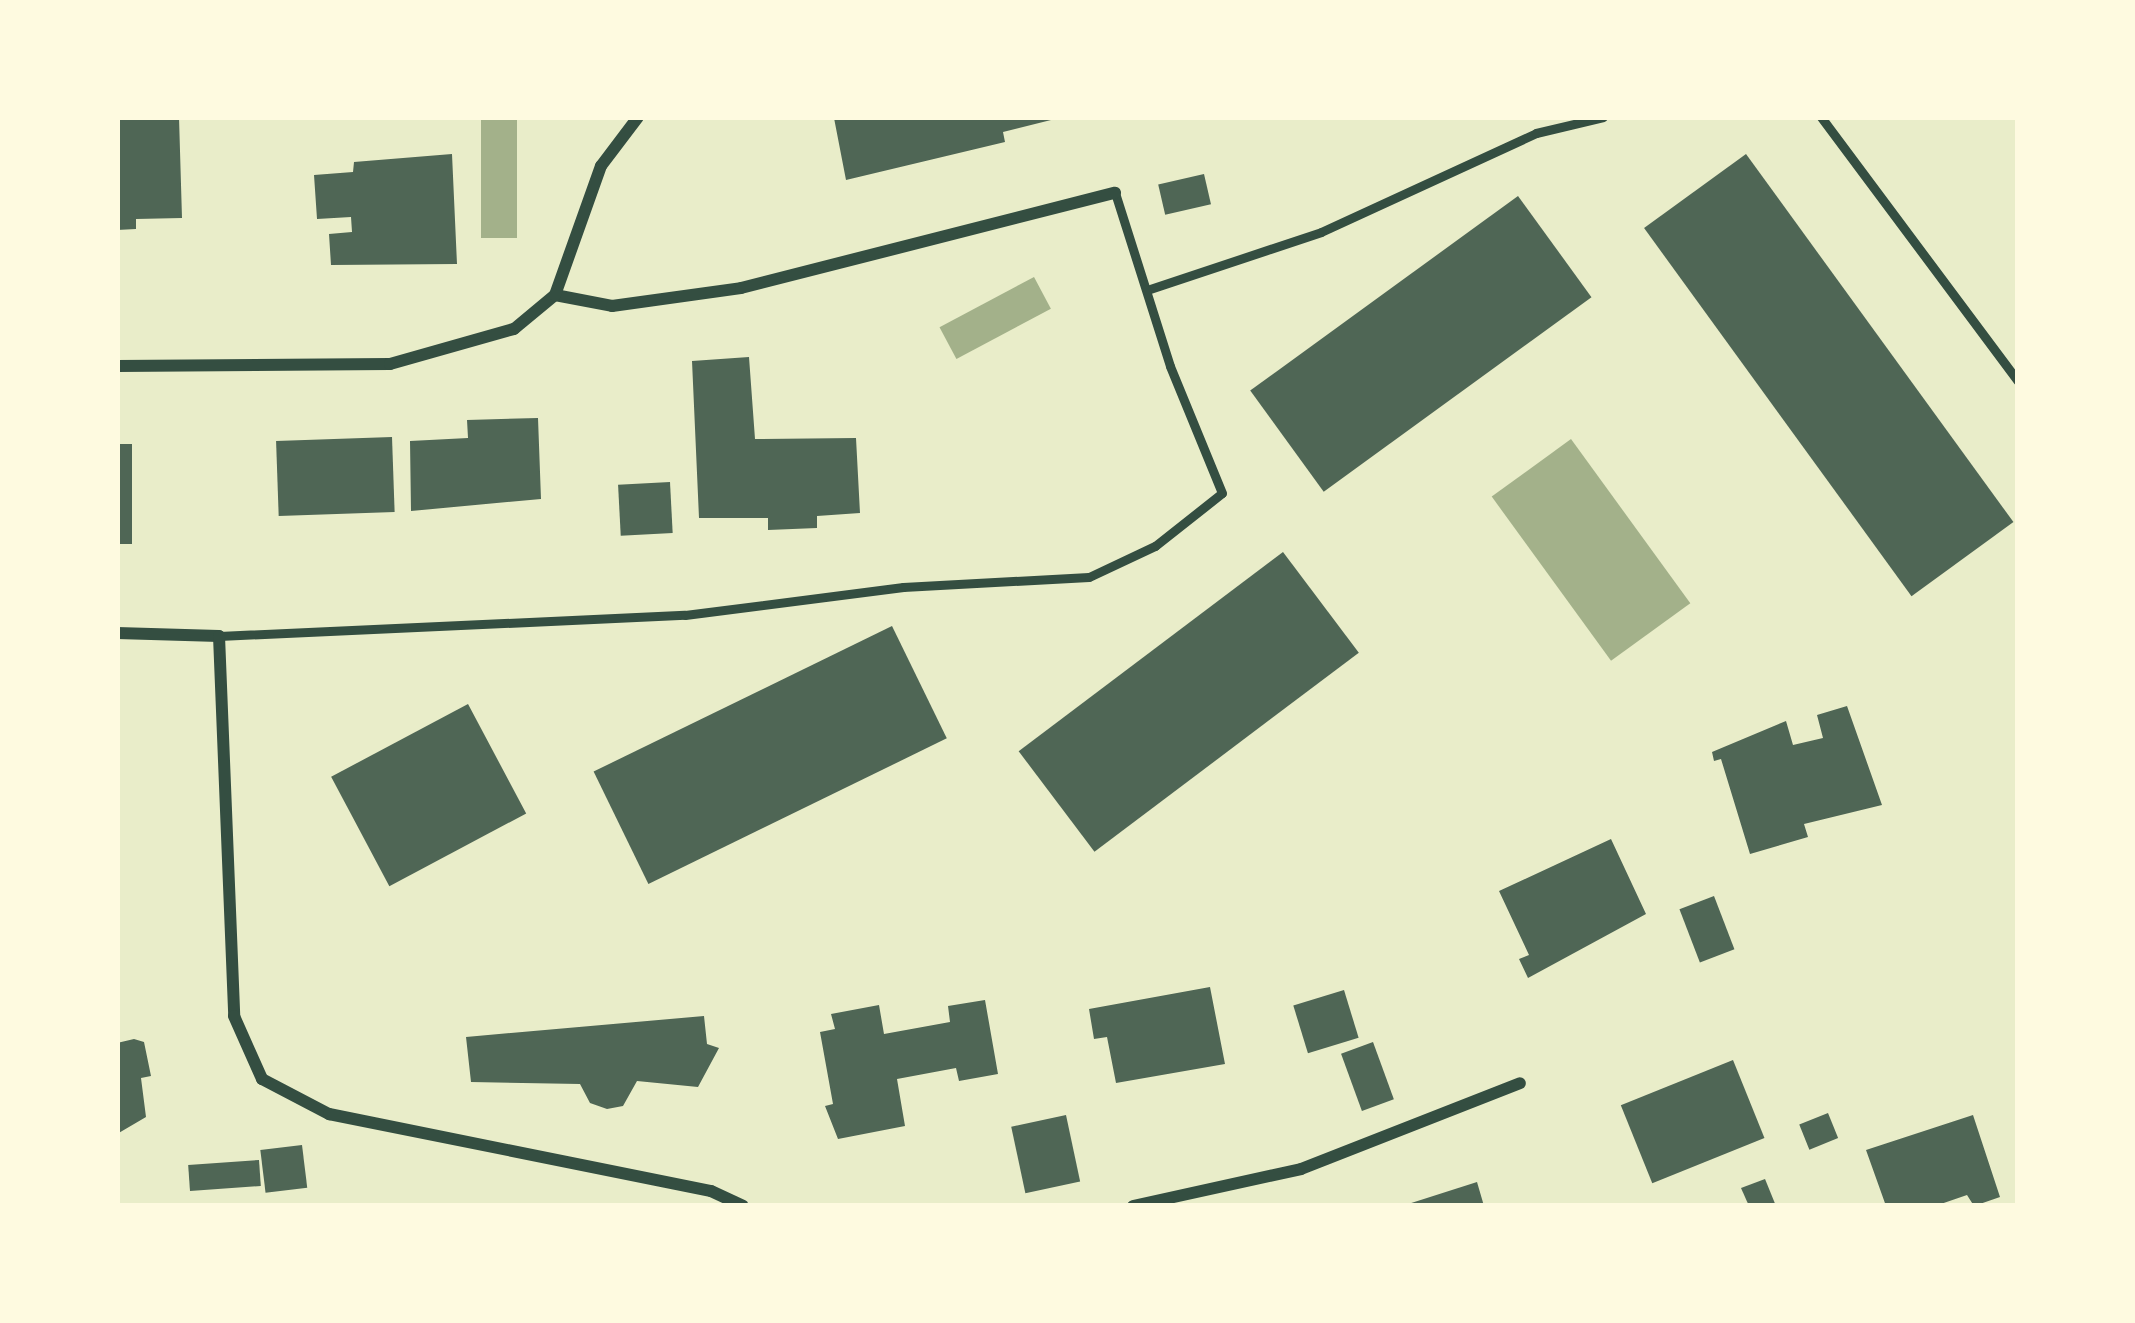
<!DOCTYPE html>
<style>
body{margin:0}
#map{position:relative;width:2135px;height:1323px;overflow:hidden;background:#e9edc9;font-family:Figtree,sans-serif}
div>[style]{position:absolute}
.water>*{inset:0;background:#a3b18a;transform-origin:0 0}
.building>*{inset:0;background:#4f6655;transform-origin:0 0}
.service>*{height:9px;margin:-4.5px;padding:0 4.5px;transform-origin:4.5px;border-radius:4.5px;background:#344e41}
.minor>*{height:12px;margin:-6px;padding:0 6px;transform-origin:6px;border-radius:6px;background:#344e41}
span{translate:-50% -50%;white-space:nowrap;text-align:center;line-height:1.15;-webkit-text-stroke:9px #fefae0;paint-order:stroke}
.frame{position:absolute;inset:0;border:120px solid #fefae0;pointer-events:none}
</style>
<div id="map">
<div class="water">
<i style="left:481px;top:117px;width:36px;height:121px"></i>
<i style="left:1034px;top:277px;width:36px;height:107px;rotate:62deg"></i>
<i style="left:1571px;top:439px;width:203px;height:98px;rotate:54deg"></i>
</div>
<div class="building">
<i style="clip-path:polygon(117px 117px,179px 117px,182px 218px,136px 219px,136px 229px,117px 230px)"></i>
<i style="clip-path:polygon(1063px 117px,1003px 132px,1005px 142px,846px 180px,834px 118px)"></i>
<i style="clip-path:polygon(452px 154px,457px 264px,331px 265px,329px 234px,352px 232px,351px 217px,317px 219px,314px 175px,353px 172px,354px 162px)"></i>
<i style="left:1746px;top:154px;width:455px;height:126px;rotate:54deg"></i>
<i style="left:1204px;top:174px;width:31px;height:47px;rotate:77deg"></i>
<i style="left:1518px;top:196px;width:125px;height:331px;rotate:54deg"></i>
<i style="clip-path:polygon(749px 357px,755px 439px,856px 438px,860px 513px,817px 516px,817px 528px,768px 530px,768px 518px,699px 518px,692px 361px)"></i>
<i style="clip-path:polygon(538px 418px,541px 499px,411px 511px,410px 441px,468px 438px,467px 420px)"></i>
<i style="left:392px;top:437px;width:75px;height:116px;rotate:88deg"></i>
<i style="left:117px;top:444px;width:15px;height:100px"></i>
<i style="left:670px;top:482px;width:51px;height:52px;rotate:87deg"></i>
<i style="left:1283px;top:552px;width:126px;height:331px;rotate:53deg"></i>
<i style="left:892px;top:626px;width:125px;height:332px;rotate:64deg"></i>
<i style="left:468px;top:704px;width:124px;height:155px;rotate:62deg"></i>
<i style="clip-path:polygon(1847px 706px,1882px 805px,1804px 824px,1808px 837px,1750px 854px,1721px 759px,1714px 761px,1712px 752px,1786px 721px,1793px 745px,1823px 738px,1817px 715px)"></i>
<i style="clip-path:polygon(1611px 839px,1646px 914px,1528px 978px,1519px 959px,1529px 955px,1499px 891px)"></i>
<i style="left:1714px;top:896px;width:57px;height:37px;rotate:69deg"></i>
<i style="clip-path:polygon(1210px 987px,1225px 1064px,1116px 1083px,1107px 1037px,1094px 1039px,1089px 1009px)"></i>
<i style="left:1344px;top:990px;width:50px;height:53px;rotate:73deg"></i>
<i style="clip-path:polygon(985px 1000px,998px 1074px,959px 1081px,956px 1068px,897px 1079px,905px 1126px,838px 1139px,825px 1106px,833px 1104px,820px 1032px,835px 1029px,831px 1014px,879px 1005px,884px 1034px,950px 1022px,948px 1006px)"></i>
<i style="clip-path:polygon(704px 1016px,707px 1044px,719px 1048px,698px 1087px,637px 1081px,623px 1106px,607px 1109px,590px 1103px,580px 1084px,471px 1082px,466px 1037px)"></i>
<i style="clip-path:polygon(134px 1039px,144px 1042px,151px 1076px,141px 1078px,146px 1117px,117px 1134px,117px 1043px)"></i>
<i style="left:1373px;top:1042px;width:61px;height:34px;rotate:70deg"></i>
<i style="left:1733px;top:1060px;width:84px;height:121px;rotate:68deg"></i>
<i style="left:1828px;top:1113px;width:27px;height:31px;rotate:68deg"></i>
<i style="left:1066px;top:1115px;width:68px;height:56px;rotate:78deg"></i>
<i style="clip-path:polygon(1973px 1115px,2000px 1197px,1974px 1206px,1967px 1195px,1935px 1206px,1886px 1206px,1866px 1150px)"></i>
<i style="left:302px;top:1145px;width:43px;height:42px;rotate:83deg"></i>
<i style="left:259px;top:1160px;width:26px;height:71px;rotate:86deg"></i>
<i style="clip-path:polygon(1765px 1179px,1776px 1206px,1749px 1206px,1741px 1188px)"></i>
<i style="clip-path:polygon(1477px 1182px,1484px 1206px,1405px 1206px,1405px 1205px)"></i>
</div>
<div class="service">
<i style="left:1821px;top:117px;width:329px;rotate:53.3deg"></i>
<i style="left:1147px;top:290px;width:183px;rotate:-18.4deg"></i>
<i style="left:1321px;top:232px;width:237px;rotate:-24.7deg"></i>
<i style="left:1536px;top:133px;width:69px;rotate:-13.4deg"></i>
<i style="left:219px;top:636px;width:466px;rotate:-2.6deg"></i>
<i style="left:685px;top:615px;width:220px;rotate:-7.3deg"></i>
<i style="left:903px;top:587px;width:186px;rotate:-3.1deg"></i>
<i style="left:1089px;top:577px;width:73px;rotate:-25.2deg"></i>
<i style="left:1155px;top:546px;width:85px;rotate:-38.3deg"></i>
<i style="left:1222px;top:493px;width:137px;rotate:-112.3deg"></i>
<i style="left:1170px;top:366px;width:182px;rotate:-107.6deg"></i>
</div>
<div class="minor">
<i style="left:555px;top:295px;width:58px;rotate:10.9deg"></i>
<i style="left:612px;top:306px;width:130px;rotate:-7.9deg"></i>
<i style="left:741px;top:288px;width:386px;rotate:-14.3deg"></i>
<i style="left:117px;top:366px;width:273px;rotate:-0.4deg"></i>
<i style="left:390px;top:364px;width:129px;rotate:-15.8deg"></i>
<i style="left:514px;top:329px;width:53px;rotate:-39.7deg"></i>
<i style="left:555px;top:295px;width:137px;rotate:-70.4deg"></i>
<i style="left:601px;top:166px;width:61px;rotate:-52.9deg"></i>
<i style="left:117px;top:633px;width:102px;rotate:1.7deg"></i>
<i style="left:219px;top:636px;width:380px;rotate:87.7deg"></i>
<i style="left:234px;top:1016px;width:69px;rotate:66deg"></i>
<i style="left:262px;top:1079px;width:76px;rotate:27.6deg"></i>
<i style="left:329px;top:1114px;width:390px;rotate:11.4deg"></i>
<i style="left:711px;top:1191px;width:35px;rotate:25deg"></i>
<i style="left:1133px;top:1206px;width:172px;rotate:-12.4deg"></i>
<i style="left:1301px;top:1169px;width:235px;rotate:-21.4deg"></i>
</div>
<div class="frame"></div>
</div>
